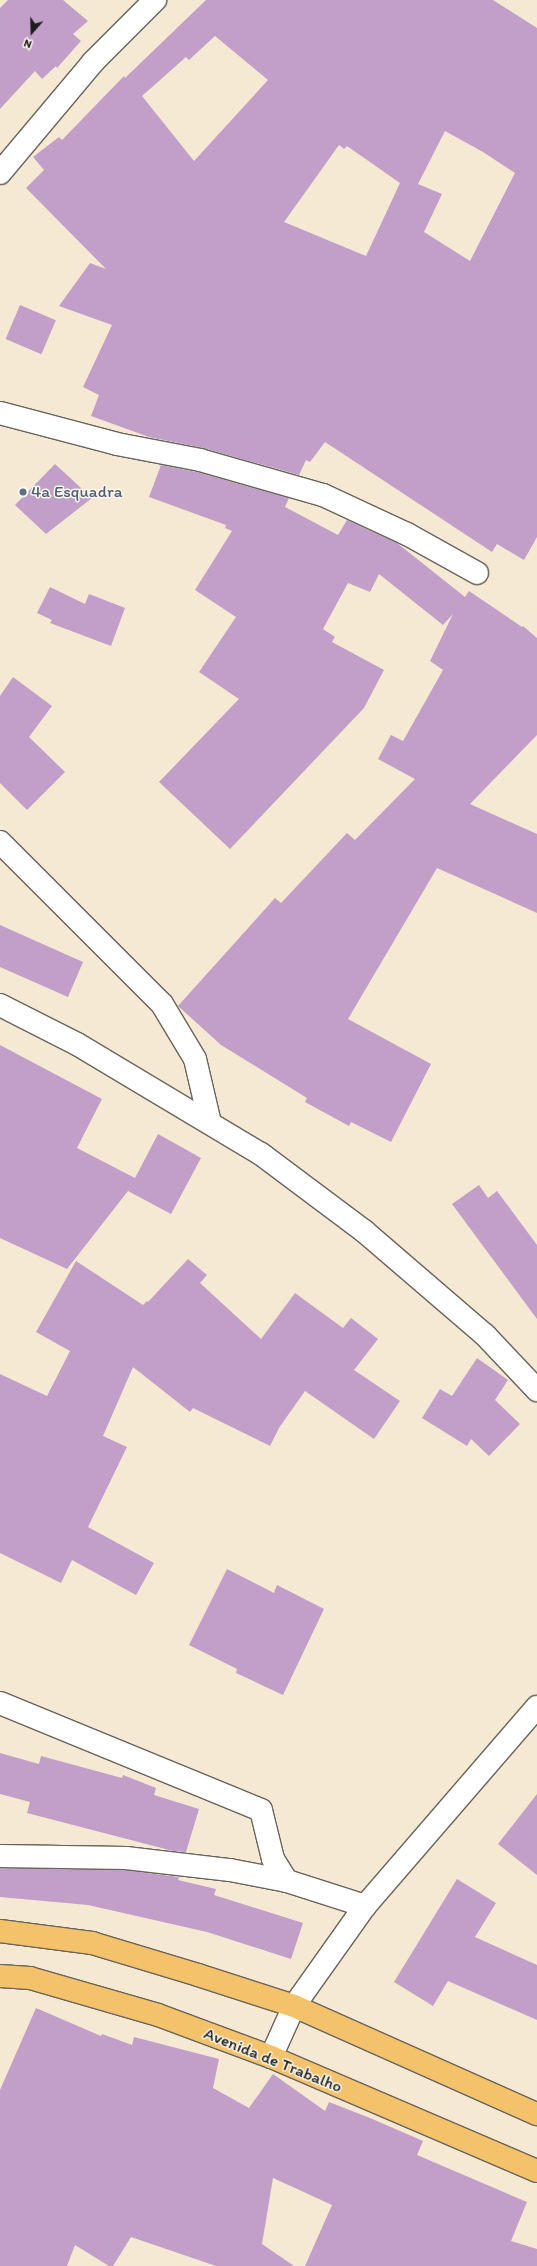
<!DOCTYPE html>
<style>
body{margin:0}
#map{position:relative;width:537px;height:2266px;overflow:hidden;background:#f6e9d3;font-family:Itim,sans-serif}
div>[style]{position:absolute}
.building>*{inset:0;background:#c19fc9;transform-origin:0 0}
.roads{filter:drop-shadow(1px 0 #68645c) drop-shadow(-1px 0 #68645c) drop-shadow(0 1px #68645c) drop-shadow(0 -1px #68645c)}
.minor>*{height:22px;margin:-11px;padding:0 11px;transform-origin:11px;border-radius:11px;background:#fff}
.highway>*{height:22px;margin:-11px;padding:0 11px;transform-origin:11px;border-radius:11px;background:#f4c26a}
.dots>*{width:11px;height:11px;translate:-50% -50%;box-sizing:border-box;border:2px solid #fbf7ec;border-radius:50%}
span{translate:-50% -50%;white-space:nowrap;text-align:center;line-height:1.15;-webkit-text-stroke:3px #fbf7ec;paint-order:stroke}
.service-label{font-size:17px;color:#4e5e75}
.left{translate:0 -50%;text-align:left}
.street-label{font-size:17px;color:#1c1c1c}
.north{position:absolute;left:12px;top:12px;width:40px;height:40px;-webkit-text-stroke:3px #fbf7ec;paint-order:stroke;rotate:200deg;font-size:11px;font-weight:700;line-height:16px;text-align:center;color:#1c1c1c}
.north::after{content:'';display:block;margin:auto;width:14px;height:18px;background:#1c1c1c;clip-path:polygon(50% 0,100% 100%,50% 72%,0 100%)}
</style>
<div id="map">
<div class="building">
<i style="clip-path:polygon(8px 0,63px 0,88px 21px,73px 34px,81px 41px,57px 68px,56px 66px,42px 79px,35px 71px,0 109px,0 8px)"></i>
<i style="clip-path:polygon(evenodd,206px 0,493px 0,537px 28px,537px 537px,524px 560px,497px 544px,492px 552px,325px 442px,310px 462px,306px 460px,299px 475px,203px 448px,149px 437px,91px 416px,99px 395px,83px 387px,112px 325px,59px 306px,90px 263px,106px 269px,26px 188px,44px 170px,33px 157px,59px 137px,62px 140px,124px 76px,125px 78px,206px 0,215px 36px,268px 80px,194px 161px,142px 96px,186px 57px,189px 60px,215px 36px,206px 0,445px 131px,483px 152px,515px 173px,470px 261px,424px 232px,442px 194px,418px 184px,445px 131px,206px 0,339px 145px,344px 149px,347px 146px,400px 183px,366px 256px,284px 222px,339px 145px)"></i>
<i style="left:20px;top:305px;width:39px;height:37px;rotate:23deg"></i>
<i style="clip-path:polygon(55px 464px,92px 498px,46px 534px,15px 505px)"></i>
<i style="clip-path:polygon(161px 465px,197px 472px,289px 498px,285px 507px,338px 535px,347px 520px,397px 543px,465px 597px,469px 591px,522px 627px,523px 626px,537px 638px,537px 735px,470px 804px,537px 834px,537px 913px,437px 868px,348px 1019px,431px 1064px,391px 1142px,351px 1122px,349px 1126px,305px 1102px,307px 1098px,221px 1045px,178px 1006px,275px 898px,281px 903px,347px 833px,355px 840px,415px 779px,378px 759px,391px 735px,403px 741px,443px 670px,430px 661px,453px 614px,443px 625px,379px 574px,370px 592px,348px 583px,323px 629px,335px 637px,332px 642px,384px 670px,364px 708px,230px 849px,159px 782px,239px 699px,199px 672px,236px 617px,195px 590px,232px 531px,225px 528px,226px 525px,149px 497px)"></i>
<i style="clip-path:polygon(50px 587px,85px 604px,89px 594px,125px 608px,111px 646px,50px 623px,52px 620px,37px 613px)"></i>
<i style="clip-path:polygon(13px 677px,52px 706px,29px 737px,65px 772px,27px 810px,0 783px,0 696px)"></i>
<i style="clip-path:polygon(0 925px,83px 962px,68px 997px,0 967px)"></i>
<i style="clip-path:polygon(0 1045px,102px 1099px,77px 1148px,135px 1178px,158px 1134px,201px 1158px,171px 1214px,128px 1191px,67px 1269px,0 1238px)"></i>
<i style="clip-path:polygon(479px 1185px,488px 1198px,497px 1191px,537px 1245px,537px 1319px,452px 1204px)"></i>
<i style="clip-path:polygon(188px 1259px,207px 1275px,200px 1283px,261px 1339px,295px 1293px,343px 1328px,351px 1318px,378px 1339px,354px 1370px,400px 1401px,374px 1439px,305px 1391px,279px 1428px,270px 1446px,193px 1408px,190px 1412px,133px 1367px,103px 1436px,127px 1447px,88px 1527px,154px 1563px,136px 1595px,72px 1560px,61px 1583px,0 1553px,0 1374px,47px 1396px,70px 1351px,36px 1332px,76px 1261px,143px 1305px,147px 1301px,148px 1302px)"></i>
<i style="clip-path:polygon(477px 1358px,508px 1380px,495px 1400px,520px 1424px,489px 1456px,471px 1439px,467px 1446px,422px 1418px,440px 1389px,452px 1396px)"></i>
<i style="clip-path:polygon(227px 1569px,274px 1593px,277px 1585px,324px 1609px,283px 1695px,236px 1673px,237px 1669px,189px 1645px)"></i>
<i style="clip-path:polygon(0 1753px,39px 1764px,41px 1756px,122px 1778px,123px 1775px,156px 1788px,154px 1795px,199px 1809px,186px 1852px,173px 1851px,27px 1813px,30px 1802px,0 1794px)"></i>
<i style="clip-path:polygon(537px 1794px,537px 1875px,498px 1844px)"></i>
<i style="clip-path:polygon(0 1868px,125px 1870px,179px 1877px,178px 1880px,216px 1889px,214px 1895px,303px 1923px,291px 1959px,207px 1932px,88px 1905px,0 1897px)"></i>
<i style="clip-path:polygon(457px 1879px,496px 1903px,475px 1937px,537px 1965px,537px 2020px,448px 1981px,433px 2006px,394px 1982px)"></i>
<i style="clip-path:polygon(36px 2008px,101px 2036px,102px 2034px,132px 2045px,134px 2037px,219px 2059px,213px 2088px,249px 2108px,273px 2074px,325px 2111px,329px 2102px,370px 2118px,423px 2141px,417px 2155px,527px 2202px,511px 2241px,537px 2249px,537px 2266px,305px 2266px,332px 2205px,273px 2178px,262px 2244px,294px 2266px,216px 2266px,131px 2237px,113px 2266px,109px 2266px,75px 2245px,67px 2266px,0 2266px,0 2090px)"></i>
</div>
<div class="roads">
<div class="minor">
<i style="left:0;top:173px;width:145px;rotate:-50deg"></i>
<i style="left:93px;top:62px;width:88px;rotate:-45deg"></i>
<i style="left:0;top:413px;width:121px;rotate:14.8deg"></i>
<i style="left:117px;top:444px;width:85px;rotate:10.9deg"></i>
<i style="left:200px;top:460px;width:128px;rotate:15.9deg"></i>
<i style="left:323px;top:495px;width:93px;rotate:24.9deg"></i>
<i style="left:407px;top:534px;width:80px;rotate:29.1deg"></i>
<i style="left:0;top:842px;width:229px;rotate:45deg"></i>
<i style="left:162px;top:1004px;width:64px;rotate:59deg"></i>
<i style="left:195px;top:1059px;width:66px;rotate:76.8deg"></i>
<i style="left:0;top:1005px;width:86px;rotate:26.9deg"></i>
<i style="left:77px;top:1044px;width:214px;rotate:30.9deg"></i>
<i style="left:261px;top:1154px;width:129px;rotate:36.8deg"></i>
<i style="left:364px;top:1231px;width:160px;rotate:40.7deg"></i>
<i style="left:485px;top:1335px;width:76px;rotate:46.6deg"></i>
<i style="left:0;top:1703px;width:282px;rotate:22.3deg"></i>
<i style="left:261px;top:1810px;width:50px;rotate:76.2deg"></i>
<i style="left:273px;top:1859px;width:26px;rotate:58deg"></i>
<i style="left:0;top:1856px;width:126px;rotate:0.9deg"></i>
<i style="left:126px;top:1858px;width:105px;rotate:6.6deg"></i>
<i style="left:230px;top:1870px;width:58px;rotate:10.9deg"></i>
<i style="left:287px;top:1881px;width:82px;rotate:17.8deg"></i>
<i style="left:271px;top:2057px;width:56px;rotate:-65.7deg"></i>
<i style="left:294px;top:2006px;width:123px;rotate:-54.6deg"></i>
<i style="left:365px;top:1906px;width:263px;rotate:-49.2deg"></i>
</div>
<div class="highway">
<i style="left:0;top:1931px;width:93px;rotate:7.4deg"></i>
<i style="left:92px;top:1943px;width:111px;rotate:16.8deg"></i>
<i style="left:198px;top:1975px;width:101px;rotate:17.9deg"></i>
<i style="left:294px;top:2006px;width:266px;rotate:24deg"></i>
<i style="left:0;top:1976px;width:30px;rotate:4deg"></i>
<i style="left:30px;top:1978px;width:133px;rotate:16.1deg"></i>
<i style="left:158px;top:2015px;width:121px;rotate:20.4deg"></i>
<i style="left:271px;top:2057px;width:289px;rotate:23.2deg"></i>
</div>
</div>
<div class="dots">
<i style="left:23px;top:492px;background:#5c6f8a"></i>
</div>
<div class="service-label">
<span class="left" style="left:31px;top:492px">4a Esquadra</span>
</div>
<div class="street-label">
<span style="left:273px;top:2060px;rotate:22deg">Avenida de Trabalho</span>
</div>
<div class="north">N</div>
</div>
